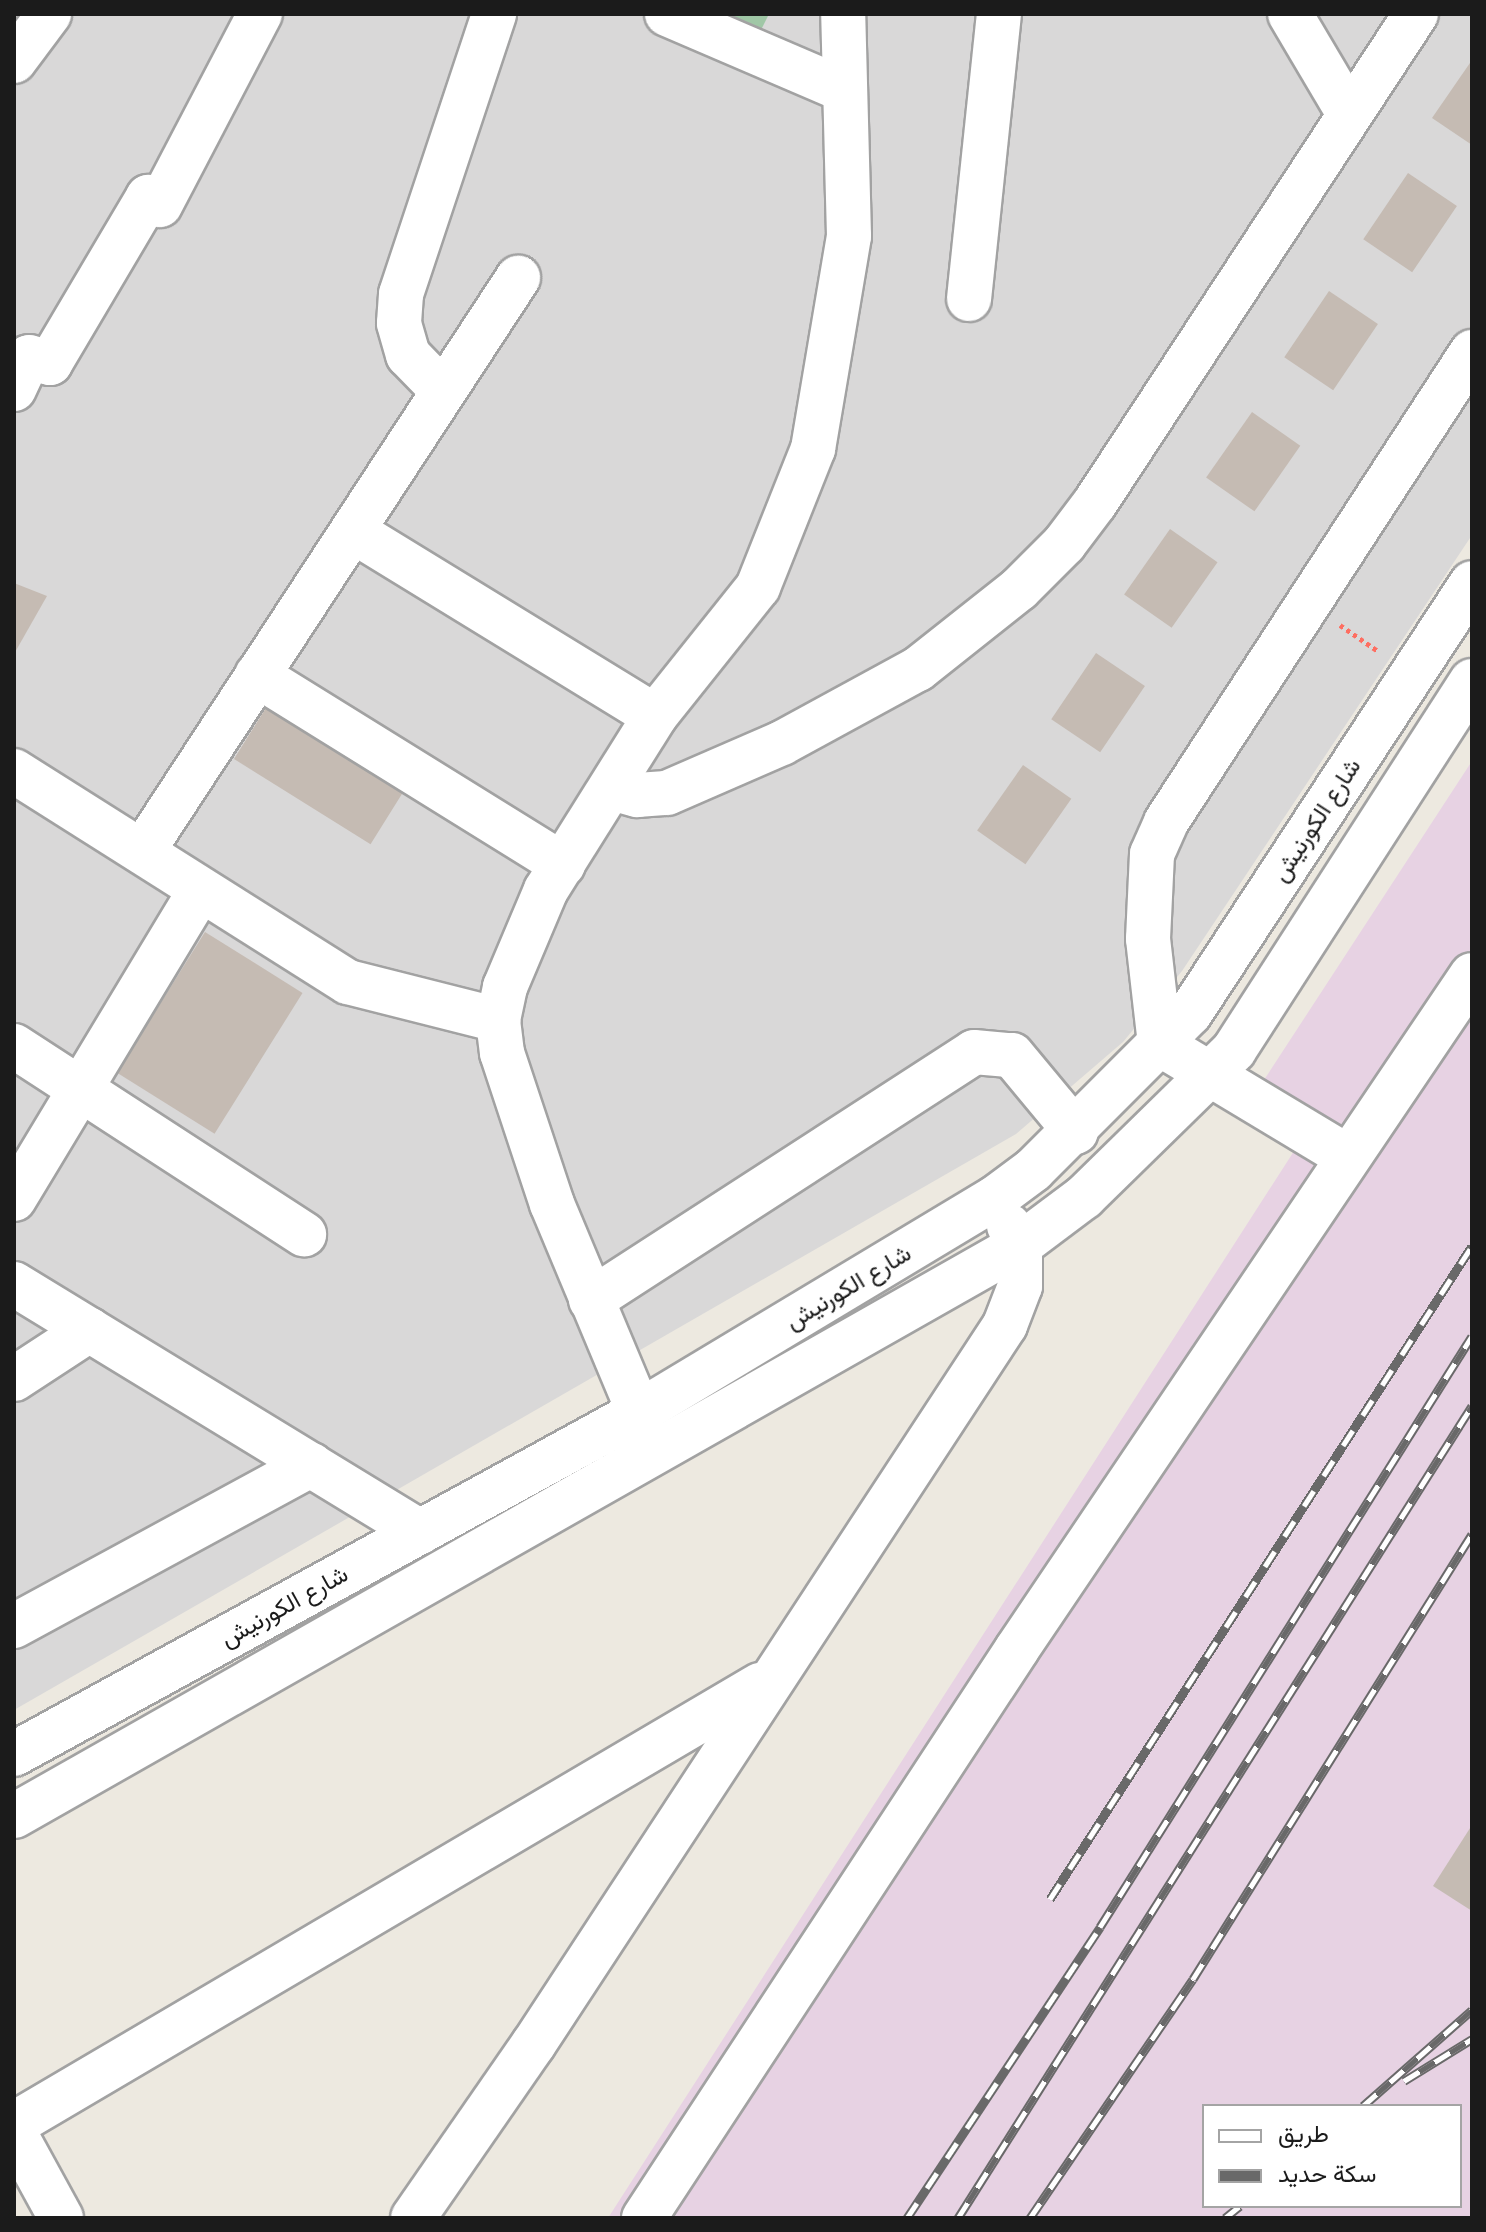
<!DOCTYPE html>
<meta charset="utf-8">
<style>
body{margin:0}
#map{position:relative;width:1486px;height:2232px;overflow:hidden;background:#ede9e0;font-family:"Public Sans",Vazirmatn,sans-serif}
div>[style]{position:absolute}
.residential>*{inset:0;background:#d9d8d8}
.industrial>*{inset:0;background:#e7d2e3}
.cemetery>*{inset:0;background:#a0c7a6}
.building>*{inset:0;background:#c5bbb3;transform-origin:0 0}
.path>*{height:5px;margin-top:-2.5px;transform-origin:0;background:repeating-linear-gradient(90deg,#fe6e61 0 4px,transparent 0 8px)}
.roads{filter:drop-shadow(2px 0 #a2a2a2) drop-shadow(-2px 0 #a2a2a2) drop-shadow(0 2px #a2a2a2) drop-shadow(0 -2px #a2a2a2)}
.minor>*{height:44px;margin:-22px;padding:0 22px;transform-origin:22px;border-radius:22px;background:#fff}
.rail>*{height:9px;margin-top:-4.5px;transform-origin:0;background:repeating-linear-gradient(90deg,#fff 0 18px,#696969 0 36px);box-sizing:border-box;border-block:2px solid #696969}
span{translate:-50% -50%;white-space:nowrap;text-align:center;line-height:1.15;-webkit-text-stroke:6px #fff;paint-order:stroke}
.street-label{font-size:24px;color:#1b1b1b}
.frame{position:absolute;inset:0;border:16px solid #1b1b1b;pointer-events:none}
.legend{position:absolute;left:1202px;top:2104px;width:260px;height:104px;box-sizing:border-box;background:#fff;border:2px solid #a4a4a4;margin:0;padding:10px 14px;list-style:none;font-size:24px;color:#1b1b1b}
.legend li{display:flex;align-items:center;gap:16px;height:40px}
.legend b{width:40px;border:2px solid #a4a4a4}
</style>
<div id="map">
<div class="residential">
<i style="clip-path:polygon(14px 14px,1472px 14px,1472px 535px,1182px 971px,1123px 1042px,1016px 1134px,14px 1710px)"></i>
</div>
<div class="industrial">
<i style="clip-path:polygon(evenodd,1472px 761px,1472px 2218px,608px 2218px,1296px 1148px,1311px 1119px,1264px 1080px,1472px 761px,1204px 2106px,1460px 2106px,1460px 2206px,1204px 2206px,1204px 2106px)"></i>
</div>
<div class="cemetery">
<i style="clip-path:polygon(718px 14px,769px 14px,761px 30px)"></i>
</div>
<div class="building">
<i style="clip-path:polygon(1472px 60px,1472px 145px,1432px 118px)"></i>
<i style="left:1408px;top:173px;width:59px;height:80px;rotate:34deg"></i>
<i style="left:1329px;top:291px;width:59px;height:80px;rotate:34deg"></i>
<i style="left:1252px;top:412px;width:59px;height:80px;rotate:35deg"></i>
<i style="left:1170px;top:529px;width:58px;height:80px;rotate:35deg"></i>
<i style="clip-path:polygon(14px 583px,47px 596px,14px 654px)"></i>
<i style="left:1096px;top:653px;width:59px;height:80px;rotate:34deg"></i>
<i style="left:269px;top:703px;width:161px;height:66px;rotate:32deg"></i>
<i style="left:1023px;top:765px;width:59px;height:80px;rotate:35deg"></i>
<i style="left:205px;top:932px;width:115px;height:166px;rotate:32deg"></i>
<i style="clip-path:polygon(1472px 1825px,1472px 1911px,1433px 1886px)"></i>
</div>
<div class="path">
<i style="left:1340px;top:625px;width:46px;rotate:34.4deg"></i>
</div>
<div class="roads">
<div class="minor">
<i style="left:667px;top:14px;width:190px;rotate:23.2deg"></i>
<i style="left:1290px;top:14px;width:114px;rotate:59.4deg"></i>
<i style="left:14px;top:61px;width:59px;rotate:-53.3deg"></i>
<i style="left:969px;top:299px;width:287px;rotate:-84deg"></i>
<i style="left:14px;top:389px;width:35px;rotate:-65deg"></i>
<i style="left:29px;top:357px;width:22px;rotate:16deg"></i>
<i style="left:50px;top:363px;width:193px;rotate:-59.4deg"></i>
<i style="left:148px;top:197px;width:14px;rotate:34deg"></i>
<i style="left:160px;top:205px;width:216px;rotate:-62.4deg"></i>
<i style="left:443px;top:391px;width:50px;rotate:-134.2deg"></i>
<i style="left:408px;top:355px;width:33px;rotate:-106deg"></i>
<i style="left:399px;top:323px;width:29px;rotate:-86deg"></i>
<i style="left:401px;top:294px;width:295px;rotate:-71.6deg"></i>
<i style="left:353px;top:531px;width:354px;rotate:31.5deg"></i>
<i style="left:257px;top:675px;width:360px;rotate:31.8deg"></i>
<i style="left:14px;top:771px;width:395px;rotate:32.3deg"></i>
<i style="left:348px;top:982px;width:155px;rotate:14.2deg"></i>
<i style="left:612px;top:788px;width:26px;rotate:16deg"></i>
<i style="left:637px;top:795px;width:30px;rotate:-4deg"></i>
<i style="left:667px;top:793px;width:125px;rotate:-23.5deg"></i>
<i style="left:782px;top:743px;width:155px;rotate:-28.6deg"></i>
<i style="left:918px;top:669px;width:129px;rotate:-38.4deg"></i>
<i style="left:1019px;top:589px;width:64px;rotate:-45deg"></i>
<i style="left:1064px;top:544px;width:51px;rotate:-52.9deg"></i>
<i style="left:1095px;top:503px;width:585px;rotate:-56.72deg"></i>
<i style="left:144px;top:849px;width:683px;rotate:-56.78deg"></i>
<i style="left:14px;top:1046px;width:346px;rotate:33deg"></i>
<i style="left:1348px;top:1157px;width:219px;rotate:-149deg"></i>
<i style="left:1160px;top:1044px;width:106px;rotate:-96.5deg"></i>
<i style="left:1148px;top:939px;width:85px;rotate:-87.3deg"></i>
<i style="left:1152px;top:854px;width:35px;rotate:-66deg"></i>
<i style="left:1166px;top:822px;width:561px;rotate:-56.93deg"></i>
<i style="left:14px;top:1199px;width:360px;rotate:-58.9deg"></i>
<i style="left:14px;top:1284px;width:476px;rotate:31.4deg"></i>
<i style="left:591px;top:1300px;width:456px;rotate:-32.9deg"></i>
<i style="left:974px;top:1052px;width:38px;rotate:5deg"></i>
<i style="left:1012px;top:1055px;width:100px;rotate:50.3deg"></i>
<i style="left:14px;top:1379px;width:90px;rotate:-33.2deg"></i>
<i style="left:639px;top:1412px;width:225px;rotate:-112.7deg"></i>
<i style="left:552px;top:1204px;width:159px;rotate:-108.3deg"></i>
<i style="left:502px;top:1053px;width:33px;rotate:-97deg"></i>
<i style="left:498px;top:1020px;width:34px;rotate:-78deg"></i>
<i style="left:505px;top:987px;width:105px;rotate:-67.1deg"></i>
<i style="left:546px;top:890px;width:205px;rotate:-57.9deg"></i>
<i style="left:655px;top:716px;width:165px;rotate:-51.4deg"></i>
<i style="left:758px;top:587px;width:149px;rotate:-68.3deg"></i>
<i style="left:813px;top:449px;width:216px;rotate:-80.4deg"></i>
<i style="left:849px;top:236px;width:222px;rotate:-91.5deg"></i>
<i style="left:14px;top:1626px;width:338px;rotate:-28.5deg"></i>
<i style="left:14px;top:1754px;width:712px;rotate:-28.69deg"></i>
<i style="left:639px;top:1412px;width:414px;rotate:-31deg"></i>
<i style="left:994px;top:1199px;width:49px;rotate:-36.6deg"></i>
<i style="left:1033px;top:1170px;width:222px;rotate:-45deg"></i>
<i style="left:1190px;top:1013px;width:514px;rotate:-56.74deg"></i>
<i style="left:14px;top:1816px;width:1157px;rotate:-29.58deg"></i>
<i style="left:1020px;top:1245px;width:80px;rotate:-36.9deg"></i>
<i style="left:1084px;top:1197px;width:210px;rotate:-44.4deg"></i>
<i style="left:1234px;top:1050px;width:439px;rotate:-57.2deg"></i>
<i style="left:14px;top:2124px;width:866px;rotate:-30.48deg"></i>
<i style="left:14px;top:2132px;width:98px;rotate:61.3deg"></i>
<i style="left:413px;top:2218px;width:211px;rotate:-55.3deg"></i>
<i style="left:533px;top:2045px;width:861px;rotate:-56.75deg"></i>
<i style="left:1005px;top:1325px;width:42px;rotate:-69deg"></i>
<i style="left:1020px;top:1286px;width:41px;rotate:-90deg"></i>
<i style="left:1020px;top:1245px;width:22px;rotate:-120deg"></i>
<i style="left:644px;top:2218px;width:680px;rotate:-56.75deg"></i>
<i style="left:1017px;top:1649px;width:813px;rotate:-55.98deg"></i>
</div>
</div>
<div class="rail">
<i style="left:1050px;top:1899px;width:777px;rotate:-57.13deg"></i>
<i style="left:1404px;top:2081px;width:80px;rotate:-31.7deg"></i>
<i style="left:1363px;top:2106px;width:145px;rotate:-41.4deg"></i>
<i style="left:907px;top:2218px;width:349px;rotate:-56.4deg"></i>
<i style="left:1100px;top:1927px;width:698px;rotate:-57.81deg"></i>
<i style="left:958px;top:2218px;width:961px;rotate:-57.67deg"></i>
<i style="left:1030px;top:2218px;width:289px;rotate:-55.7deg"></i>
<i style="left:1193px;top:1979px;width:525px;rotate:-57.91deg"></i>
<i style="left:1225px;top:2218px;width:19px;rotate:-39deg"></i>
</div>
<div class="street-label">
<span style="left:1316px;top:820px;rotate:-57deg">شارع الكورنيش</span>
<span style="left:848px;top:1287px;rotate:-31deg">شارع الكورنيش</span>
<span style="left:284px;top:1606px;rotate:-29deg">شارع الكورنيش</span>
</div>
<div class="frame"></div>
<ul class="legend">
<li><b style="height:10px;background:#fff"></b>طريق</li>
<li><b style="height:10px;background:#696969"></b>سكة حديد</li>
</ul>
</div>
